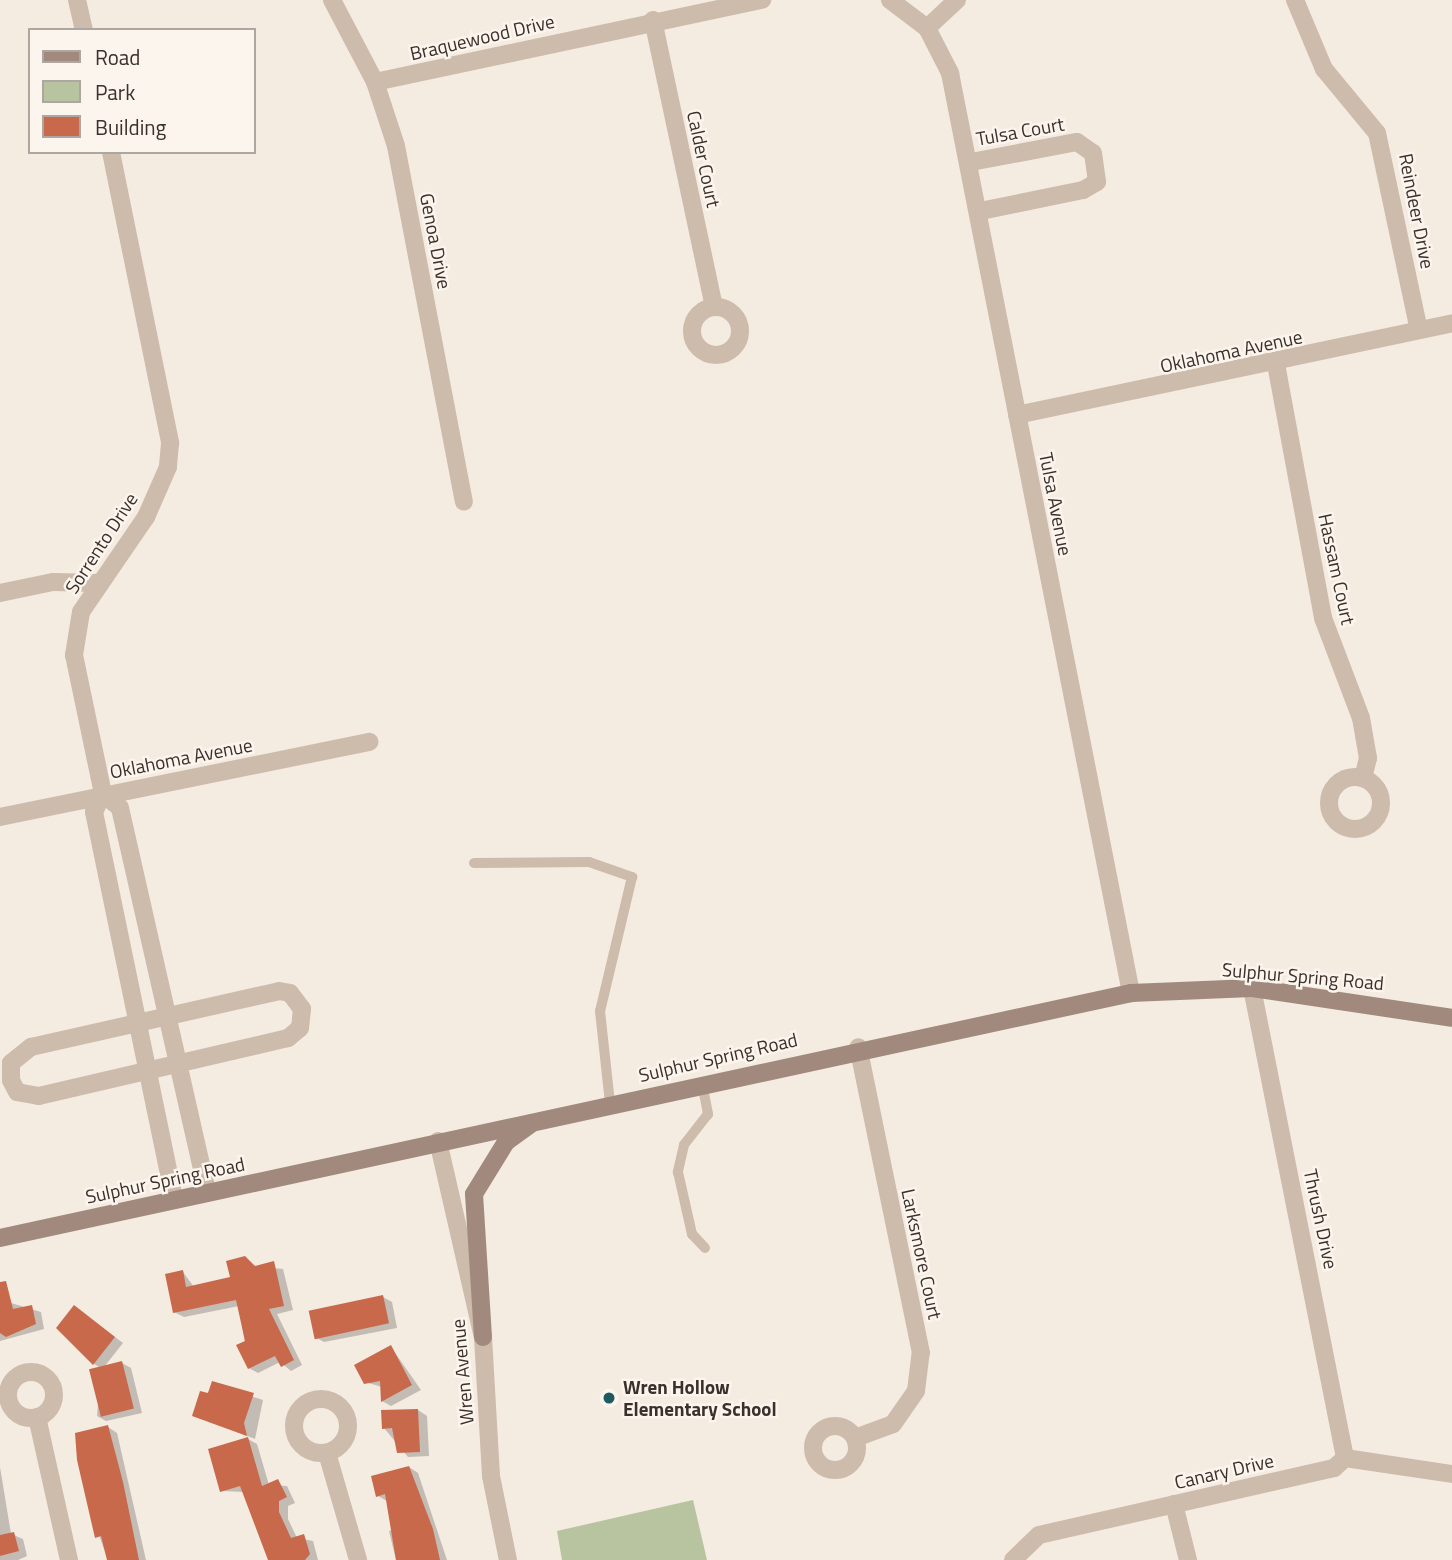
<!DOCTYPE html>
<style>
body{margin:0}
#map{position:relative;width:1452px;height:1560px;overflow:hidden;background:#f4ebe1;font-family:"Titillium Web",sans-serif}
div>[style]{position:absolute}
.green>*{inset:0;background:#b8c4a0}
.shadow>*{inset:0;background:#0003}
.building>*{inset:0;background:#c8694b;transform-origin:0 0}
.lane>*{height:10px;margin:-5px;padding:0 5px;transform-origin:5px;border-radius:5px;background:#cdbbac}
.street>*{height:18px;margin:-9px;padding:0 9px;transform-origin:9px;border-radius:9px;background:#cdbbac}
.street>.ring{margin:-9px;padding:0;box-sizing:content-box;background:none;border:18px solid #cdbbac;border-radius:50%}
.secondary>*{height:18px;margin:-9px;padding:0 9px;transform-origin:9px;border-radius:9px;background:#a18a7d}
.dots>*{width:19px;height:19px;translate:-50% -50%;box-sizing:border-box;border:4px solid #fbf5ee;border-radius:50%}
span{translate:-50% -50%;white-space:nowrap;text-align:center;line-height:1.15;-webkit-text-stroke:5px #fbf5ee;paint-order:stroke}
.street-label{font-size:19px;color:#3b302b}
.poi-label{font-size:19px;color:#3b302b;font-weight:700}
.left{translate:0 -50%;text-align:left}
.legend{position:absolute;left:28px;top:28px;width:228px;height:126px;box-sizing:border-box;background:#fbf5ee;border:2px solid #aea6a0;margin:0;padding:9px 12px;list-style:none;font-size:21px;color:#3b302b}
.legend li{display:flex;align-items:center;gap:14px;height:35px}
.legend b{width:35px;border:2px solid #aea6a0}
</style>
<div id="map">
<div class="green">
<i style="clip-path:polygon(693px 1500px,707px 1560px,562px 1560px,557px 1531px)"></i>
</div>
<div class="shadow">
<i style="clip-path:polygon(229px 1263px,283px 1269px,293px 1310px,277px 1314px,302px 1365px,291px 1371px,280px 1362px,258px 1373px,249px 1368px,239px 1306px,184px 1317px,174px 1312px,183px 1272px,194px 1287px,232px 1279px)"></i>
<i style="clip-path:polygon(383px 1297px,392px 1302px,397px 1328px,324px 1342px,315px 1337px)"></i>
<i style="clip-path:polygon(11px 1303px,41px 1312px,44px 1329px,0 1341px,0 1305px)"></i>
<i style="clip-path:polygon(83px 1313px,123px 1343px,104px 1367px,122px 1363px,131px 1368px,142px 1413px,106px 1421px,97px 1416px,101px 1368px,94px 1364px)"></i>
<i style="clip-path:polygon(391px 1347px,421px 1390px,391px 1406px,382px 1401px,382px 1387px,365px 1382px)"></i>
<i style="clip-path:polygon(213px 1384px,263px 1400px,255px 1439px,194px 1415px)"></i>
<i style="clip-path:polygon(418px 1410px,427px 1416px,429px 1456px,408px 1457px,384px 1428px)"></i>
<i style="clip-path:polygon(108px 1427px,117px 1433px,146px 1560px,108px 1560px,92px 1516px)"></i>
<i style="clip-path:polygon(248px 1439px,257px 1444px,269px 1485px,287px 1486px,295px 1503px,288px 1506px,288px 1519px,297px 1538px,313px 1541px,318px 1560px,272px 1560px,244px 1492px,222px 1491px)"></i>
<i style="clip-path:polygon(0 1467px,11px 1534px,23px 1539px,27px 1556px,18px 1560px,0 1560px)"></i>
<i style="clip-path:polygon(409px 1467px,418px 1473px,447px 1560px,396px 1560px,389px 1531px,396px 1529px,387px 1501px,378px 1496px)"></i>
</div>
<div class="building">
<i style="clip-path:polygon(245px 1256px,255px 1266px,274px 1261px,284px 1306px,269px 1309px,294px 1360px,281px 1367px,275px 1356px,248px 1369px,236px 1345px,245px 1341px,236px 1300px,173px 1313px,165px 1274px,183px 1270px,186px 1287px,230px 1277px,226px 1261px)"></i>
<i style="clip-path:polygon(6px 1281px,13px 1309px,32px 1305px,36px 1324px,6px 1337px,0 1333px,0 1282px)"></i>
<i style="left:383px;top:1295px;width:29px;height:76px;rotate:78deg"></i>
<i style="clip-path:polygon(74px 1305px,115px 1337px,93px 1365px,56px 1328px)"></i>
<i style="clip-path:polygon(391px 1345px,412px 1385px,381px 1402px,380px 1381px,364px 1384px,354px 1365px)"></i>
<i style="left:122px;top:1361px;width:49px;height:34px;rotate:76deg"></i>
<i style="clip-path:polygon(212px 1381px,254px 1393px,244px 1423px,247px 1436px,192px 1416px,200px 1391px,208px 1393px)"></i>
<i style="clip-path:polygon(418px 1409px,420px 1452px,397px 1453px,392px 1428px,382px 1429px,381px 1410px)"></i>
<i style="clip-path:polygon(108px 1425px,123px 1482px,139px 1560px,107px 1560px,101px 1536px,95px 1538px,77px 1460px,75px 1433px)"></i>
<i style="clip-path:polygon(248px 1437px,262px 1486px,278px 1479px,287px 1497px,279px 1501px,279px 1512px,291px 1538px,304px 1534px,310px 1554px,305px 1560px,268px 1560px,240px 1486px,220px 1492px,208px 1449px)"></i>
<i style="clip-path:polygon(409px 1466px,433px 1529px,440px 1560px,396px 1560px,385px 1494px,376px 1497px,371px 1476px)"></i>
<i style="clip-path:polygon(14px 1532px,19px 1551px,0 1556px,0 1535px)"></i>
</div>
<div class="lane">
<i style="left:474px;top:863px;width:115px;rotate:-0.5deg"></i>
<i style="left:589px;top:862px;width:46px;rotate:19.2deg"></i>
<i style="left:632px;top:877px;width:138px;rotate:103.4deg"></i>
<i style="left:600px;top:1011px;width:93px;rotate:83.8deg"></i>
<i style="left:702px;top:1083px;width:32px;rotate:79deg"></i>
<i style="left:708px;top:1114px;width:39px;rotate:128deg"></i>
<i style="left:684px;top:1145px;width:28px;rotate:103deg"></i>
<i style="left:678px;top:1172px;width:64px;rotate:77.3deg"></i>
<i style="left:692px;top:1234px;width:19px;rotate:47deg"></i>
</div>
<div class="street">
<i style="left:77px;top:0;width:31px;rotate:77deg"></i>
<i style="left:332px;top:0;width:93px;rotate:62.3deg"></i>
<i style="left:375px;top:82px;width:67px;rotate:71.8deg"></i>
<i style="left:396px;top:146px;width:362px;rotate:79.2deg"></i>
<i style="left:890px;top:0;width:46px;rotate:37.1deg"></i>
<i style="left:927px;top:28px;width:51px;rotate:62.9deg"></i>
<i style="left:950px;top:73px;width:938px;rotate:78.87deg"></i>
<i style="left:1295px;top:0;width:75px;rotate:67.2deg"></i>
<i style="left:1324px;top:69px;width:83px;rotate:50.4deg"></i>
<i style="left:1377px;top:133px;width:201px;rotate:78deg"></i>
<i style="left:653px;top:20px;width:292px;rotate:78deg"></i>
<i style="left:927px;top:28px;width:41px;rotate:-43deg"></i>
<i style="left:375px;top:82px;width:396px;rotate:-12deg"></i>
<i style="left:111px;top:152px;width:297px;rotate:78.5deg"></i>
<i style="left:170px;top:443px;width:24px;rotate:95deg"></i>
<i style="left:168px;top:467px;width:55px;rotate:113.7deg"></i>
<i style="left:146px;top:517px;width:115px;rotate:124.4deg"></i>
<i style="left:81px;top:612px;width:44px;rotate:99.2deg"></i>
<i style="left:74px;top:655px;width:142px;rotate:78.2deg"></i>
<i style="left:103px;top:794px;width:22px;rotate:39deg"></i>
<i style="left:120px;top:808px;width:394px;rotate:77.2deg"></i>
<i style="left:971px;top:162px;width:108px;rotate:-10.7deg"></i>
<i style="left:1077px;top:142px;width:19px;rotate:35deg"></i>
<i style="left:1093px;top:153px;width:29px;rotate:82deg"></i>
<i style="left:1097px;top:182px;width:16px;rotate:150deg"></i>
<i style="left:1083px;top:190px;width:104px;rotate:168.4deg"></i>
<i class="ring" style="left:692px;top:307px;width:30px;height:30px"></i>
<i style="left:1276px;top:364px;width:258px;rotate:79.5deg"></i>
<i style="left:1323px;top:618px;width:107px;rotate:69.2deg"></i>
<i style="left:1361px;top:718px;width:41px;rotate:80.1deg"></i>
<i style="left:1368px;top:758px;width:21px;rotate:104deg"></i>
<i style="left:1017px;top:415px;width:445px;rotate:-11.9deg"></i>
<i style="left:0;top:593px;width:54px;rotate:-11.7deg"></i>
<i style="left:53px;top:582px;width:45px;rotate:1.3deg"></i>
<i class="ring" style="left:1329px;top:777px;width:34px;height:34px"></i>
<i style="left:103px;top:794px;width:20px;rotate:117deg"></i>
<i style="left:94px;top:812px;width:395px;rotate:78.3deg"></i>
<i style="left:0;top:817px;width:377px;rotate:-11.5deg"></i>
<i style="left:1252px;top:988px;width:479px;rotate:78.8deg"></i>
<i style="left:279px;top:991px;width:11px;rotate:10deg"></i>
<i style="left:290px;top:993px;width:20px;rotate:53deg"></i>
<i style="left:302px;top:1009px;width:19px;rotate:96deg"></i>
<i style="left:300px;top:1028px;width:16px;rotate:140deg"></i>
<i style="left:288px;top:1038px;width:256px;rotate:166.9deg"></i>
<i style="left:39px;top:1096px;width:22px;rotate:-170deg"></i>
<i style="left:17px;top:1092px;width:13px;rotate:-117deg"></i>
<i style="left:11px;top:1080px;width:17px;rotate:-90deg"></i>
<i style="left:11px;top:1063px;width:26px;rotate:-39deg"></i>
<i style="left:31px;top:1047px;width:254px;rotate:-12.7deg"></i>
<i style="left:438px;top:1141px;width:201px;rotate:77.1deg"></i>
<i style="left:483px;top:1337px;width:139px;rotate:86.7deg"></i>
<i style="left:491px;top:1476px;width:86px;rotate:78.6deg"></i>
<i class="ring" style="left:8px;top:1372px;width:28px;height:28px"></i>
<i class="ring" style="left:294px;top:1399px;width:36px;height:36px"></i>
<i style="left:37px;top:1417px;width:147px;rotate:77.4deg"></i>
<i class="ring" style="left:813px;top:1426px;width:26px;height:26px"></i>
<i style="left:855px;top:1438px;width:40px;rotate:-20.2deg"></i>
<i style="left:893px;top:1424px;width:40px;rotate:-55.1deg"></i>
<i style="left:916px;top:1391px;width:38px;rotate:-83deg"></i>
<i style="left:921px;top:1353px;width:312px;rotate:-101.6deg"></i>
<i style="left:327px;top:1453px;width:111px;rotate:73.8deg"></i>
<i style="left:1174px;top:1504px;width:58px;rotate:76deg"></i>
<i style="left:1013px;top:1560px;width:36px;rotate:-44deg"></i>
<i style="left:1039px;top:1535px;width:303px;rotate:-12.8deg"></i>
<i style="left:1334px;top:1468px;width:15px;rotate:-42deg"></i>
<i style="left:1345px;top:1458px;width:108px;rotate:8.5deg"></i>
</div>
<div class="secondary">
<i style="left:0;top:1238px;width:1157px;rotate:-12.22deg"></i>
<i style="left:1131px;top:993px;width:121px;rotate:-2.4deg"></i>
<i style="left:1252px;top:988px;width:202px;rotate:8.5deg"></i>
<i style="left:483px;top:1337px;width:143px;rotate:-93.6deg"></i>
<i style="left:474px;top:1194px;width:61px;rotate:-58.4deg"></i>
<i style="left:506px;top:1142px;width:32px;rotate:-36deg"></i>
</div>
<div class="dots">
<i style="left:609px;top:1398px;background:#1f5a5e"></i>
</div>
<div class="street-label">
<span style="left:482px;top:37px;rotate:-13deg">Braquewood Drive</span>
<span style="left:1020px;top:131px;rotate:-10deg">Tulsa Court</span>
<span style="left:704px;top:159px;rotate:78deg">Calder Court</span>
<span style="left:1417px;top:211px;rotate:79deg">Reindeer Drive</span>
<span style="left:436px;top:241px;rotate:79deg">Genoa Drive</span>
<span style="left:1231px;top:351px;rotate:-12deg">Oklahoma Avenue</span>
<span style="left:1056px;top:504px;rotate:79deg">Tulsa Avenue</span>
<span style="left:101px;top:543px;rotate:-57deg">Sorrento Drive</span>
<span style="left:1337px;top:569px;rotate:78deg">Hassam Court</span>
<span style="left:181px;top:758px;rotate:-11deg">Oklahoma Avenue</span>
<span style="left:1303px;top:976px;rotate:5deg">Sulphur Spring Road</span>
<span style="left:718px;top:1057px;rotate:-13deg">Sulphur Spring Road</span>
<span style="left:165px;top:1180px;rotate:-12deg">Sulphur Spring Road</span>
<span style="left:1321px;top:1219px;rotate:78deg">Thrush Drive</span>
<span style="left:922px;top:1254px;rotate:78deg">Larksmore Court</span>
<span style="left:462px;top:1372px;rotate:-95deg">Wren Avenue</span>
<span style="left:1224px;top:1471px;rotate:-13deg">Canary Drive</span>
</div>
<div class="poi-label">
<span class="left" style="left:623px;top:1398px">Wren Hollow<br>Elementary School</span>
</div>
<ul class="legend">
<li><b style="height:9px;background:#a18a7d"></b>Road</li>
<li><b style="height:19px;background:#b8c4a0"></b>Park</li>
<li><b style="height:19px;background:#c8694b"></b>Building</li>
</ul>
</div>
